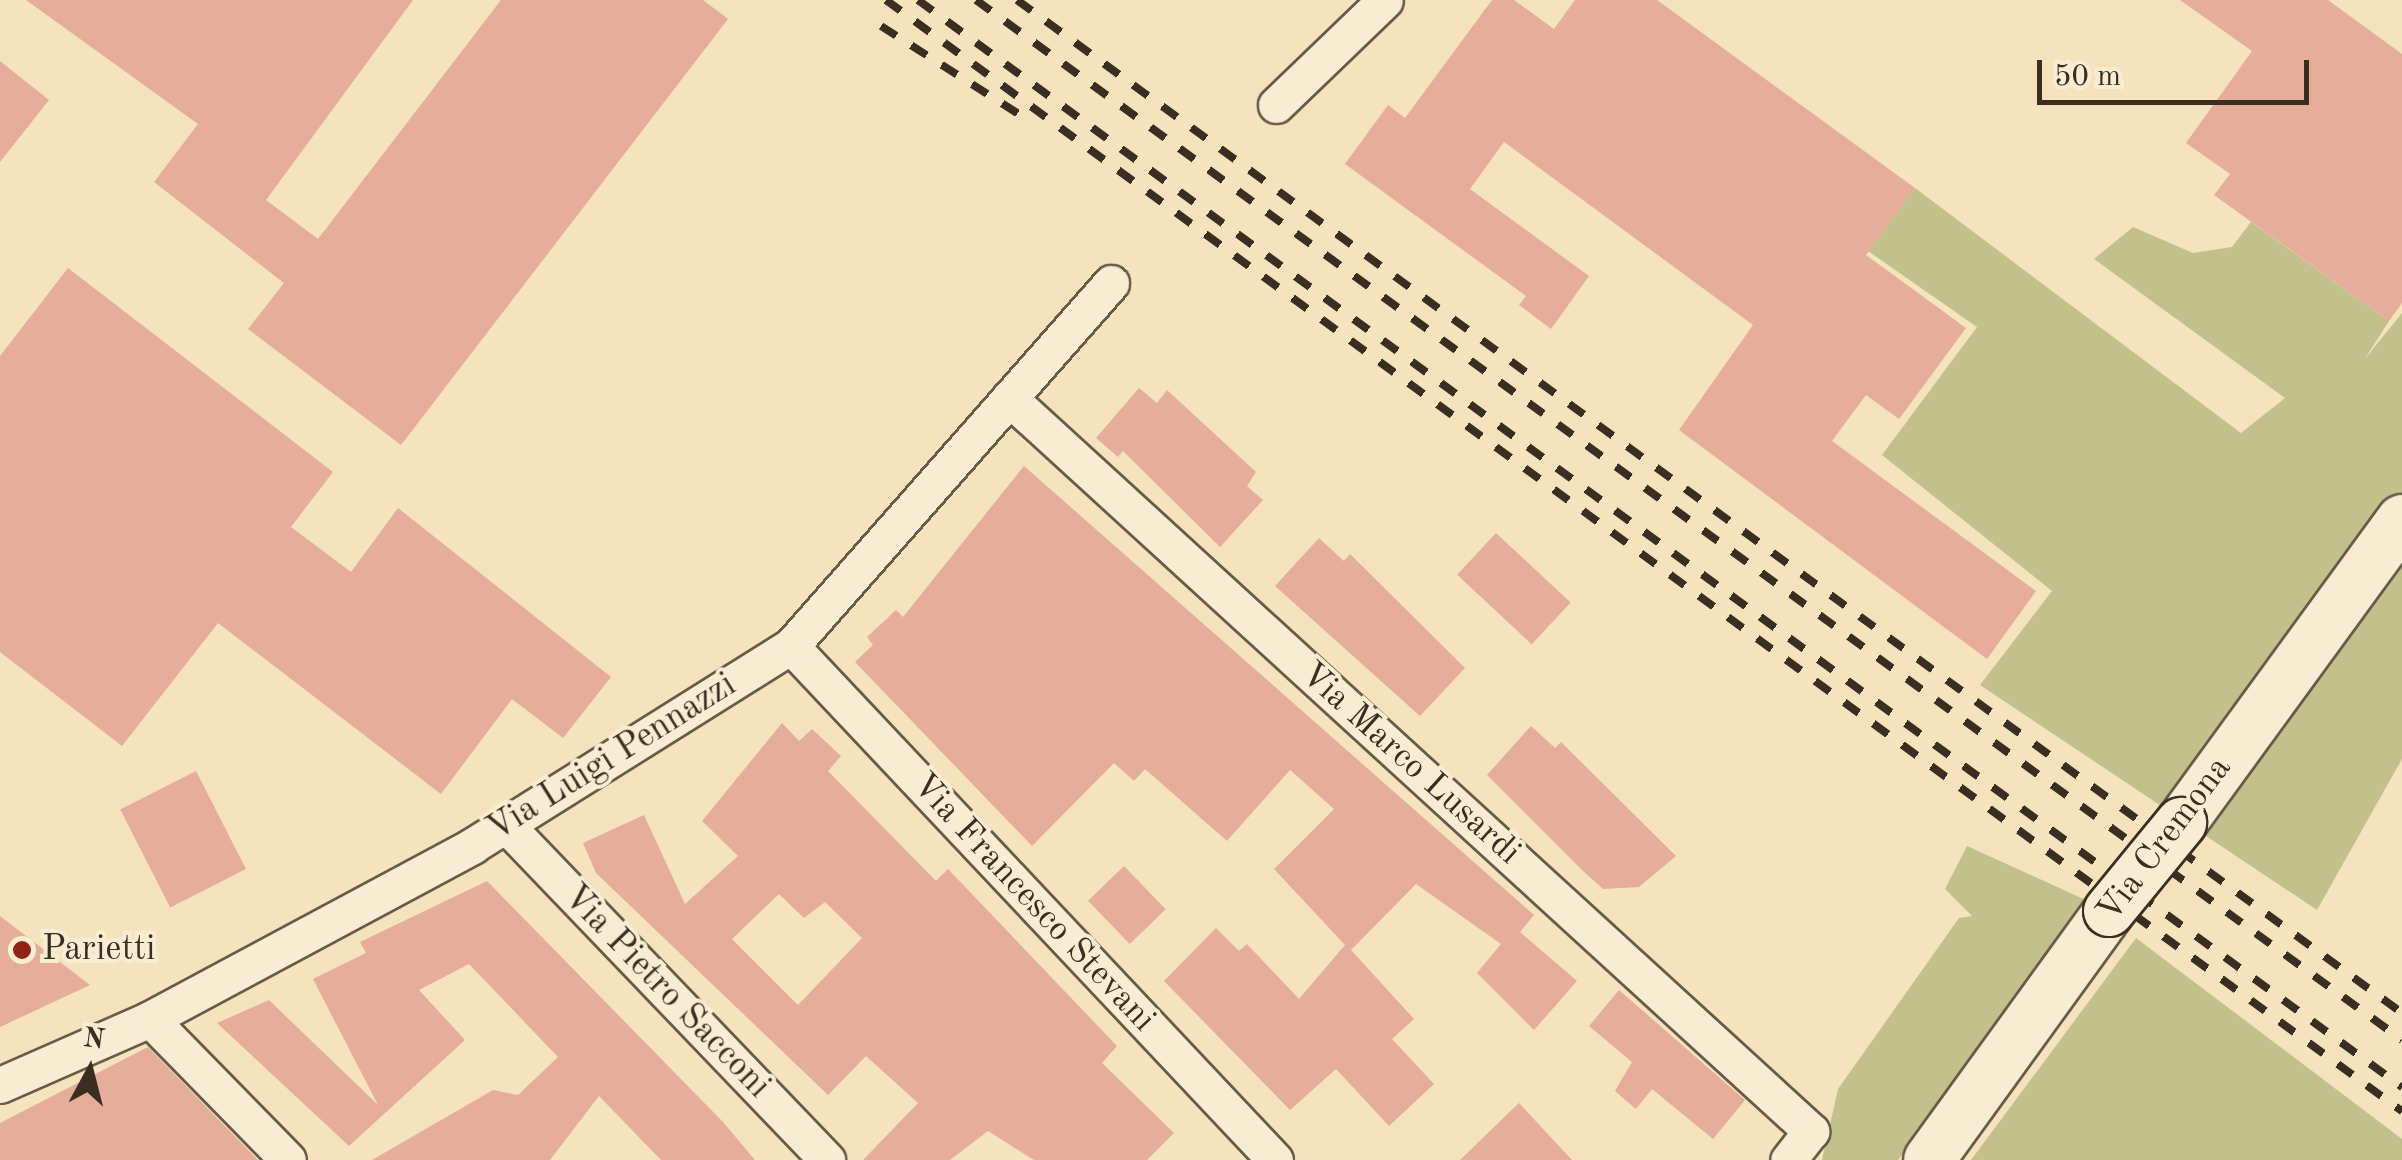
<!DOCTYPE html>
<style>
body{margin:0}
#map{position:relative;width:2402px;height:1160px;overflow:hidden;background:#f4e3bc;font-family:"Old Standard TT",serif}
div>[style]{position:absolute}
.green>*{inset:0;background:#c2c18c}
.building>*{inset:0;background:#e5ad9a;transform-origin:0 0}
.roads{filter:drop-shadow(2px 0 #685b48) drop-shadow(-2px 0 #685b48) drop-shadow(0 2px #685b48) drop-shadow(0 -2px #685b48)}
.minor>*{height:35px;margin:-17.5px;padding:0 17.5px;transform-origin:17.5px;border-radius:17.5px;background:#f8edd3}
.secondary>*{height:50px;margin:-25px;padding:0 25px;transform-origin:25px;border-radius:25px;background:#f8edd3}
.rail>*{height:8px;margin-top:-4px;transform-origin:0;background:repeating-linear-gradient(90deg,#392e21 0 18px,transparent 0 36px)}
.bridges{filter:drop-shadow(2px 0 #392e21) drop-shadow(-2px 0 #392e21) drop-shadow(0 2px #392e21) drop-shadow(0 -2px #392e21)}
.secondary-bridge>*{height:50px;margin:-25px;padding:0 25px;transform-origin:25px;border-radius:25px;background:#f8edd3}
.dots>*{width:28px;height:28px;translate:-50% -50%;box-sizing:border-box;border:5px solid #f8edd3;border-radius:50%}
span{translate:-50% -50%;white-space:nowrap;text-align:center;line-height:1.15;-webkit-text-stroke:8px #f8edd3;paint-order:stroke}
.street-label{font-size:35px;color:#392e21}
.poi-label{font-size:35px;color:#392e21}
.left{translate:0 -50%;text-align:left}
.north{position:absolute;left:40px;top:1020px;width:100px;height:100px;-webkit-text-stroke:8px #f8edd3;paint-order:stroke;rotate:7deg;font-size:28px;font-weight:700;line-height:40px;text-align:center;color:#392e21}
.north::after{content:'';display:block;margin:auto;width:35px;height:45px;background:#392e21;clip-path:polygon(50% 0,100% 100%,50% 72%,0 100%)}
.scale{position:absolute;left:2037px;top:60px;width:272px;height:45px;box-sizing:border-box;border:5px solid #392e21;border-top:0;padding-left:12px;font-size:30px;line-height:35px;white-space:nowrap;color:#392e21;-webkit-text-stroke:8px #f8edd3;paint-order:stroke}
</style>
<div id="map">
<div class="green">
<i style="clip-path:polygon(1915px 188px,2241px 433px,2285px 398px,2094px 259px,2133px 227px,2193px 253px,2232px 247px,2251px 222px,2389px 321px,2364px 360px,2402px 313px,2402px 759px,2317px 910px,1980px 685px,2052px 591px,1882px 455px,1977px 327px,1868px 251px)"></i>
<i style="clip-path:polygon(1967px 846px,2090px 902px,1898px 1160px,1822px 1160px,1838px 1089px,1959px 918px,1972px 916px,1945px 889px)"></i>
<i style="clip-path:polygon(2136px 938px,2402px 1139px,2402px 1160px,1971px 1160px)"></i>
</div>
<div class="building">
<i style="clip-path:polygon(26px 0,413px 0,266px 200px,318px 239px,501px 0,703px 0,728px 19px,401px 445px,248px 329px,284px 283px,154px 182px,198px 124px)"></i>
<i style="clip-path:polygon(1492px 0,1514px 0,1554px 29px,1575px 0,1657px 0,1915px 188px,1866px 255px,1966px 328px,1899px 419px,1866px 395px,1832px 441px,2036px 591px,1987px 659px,1679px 430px,1753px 325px,1504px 142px,1470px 189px,1589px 276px,1551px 329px,1519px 305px,1526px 296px,1345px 164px,1388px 105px,1405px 118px)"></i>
<i style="clip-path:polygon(2180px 0,2328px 0,2402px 54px,2402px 303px,2389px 321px,2214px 195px,2230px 174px,2186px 143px,2252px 51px)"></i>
<i style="clip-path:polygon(0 61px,49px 100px,0 162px)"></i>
<i style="clip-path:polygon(68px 268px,333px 472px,291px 527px,351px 572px,398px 508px,611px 677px,563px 738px,512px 699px,441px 794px,218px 623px,122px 746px,0 652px,0 356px)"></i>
<i style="clip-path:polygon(1139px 388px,1157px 403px,1167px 390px,1256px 472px,1247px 486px,1263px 500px,1220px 547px,1123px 451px,1118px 457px,1096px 438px)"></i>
<i style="clip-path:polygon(1024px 466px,1534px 915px,1520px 932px,1577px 981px,1534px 1030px,1477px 973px,1501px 944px,1416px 884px,1351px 950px,1414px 1019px,1392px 1039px,1434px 1084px,1389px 1126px,1336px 1069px,1290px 1110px,1164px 981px,1216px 928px,1239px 951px,1247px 944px,1299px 999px,1345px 945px,1274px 869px,1334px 809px,1290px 770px,1227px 841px,1145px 769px,1134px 781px,1114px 763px,1032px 846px,855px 662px,873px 645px,867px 637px,896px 610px,903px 617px)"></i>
<i style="left:1496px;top:533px;width:102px;height:57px;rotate:43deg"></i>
<i style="clip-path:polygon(1319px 538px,1344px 561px,1350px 554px,1465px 668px,1420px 716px,1275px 586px)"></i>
<i style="clip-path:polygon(evenodd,782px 723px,799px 741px,812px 729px,841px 756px,828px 771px,936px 881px,948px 869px,1117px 1046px,1102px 1063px,1174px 1133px,1147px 1160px,1034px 1160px,988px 1131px,950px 1160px,863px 1160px,918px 1103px,866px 1056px,828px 1095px,596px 873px,583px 843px,644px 815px,685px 904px,738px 856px,702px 821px,782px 723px,779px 894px,804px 918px,825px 902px,862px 938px,798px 1005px,732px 939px,779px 894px)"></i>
<i style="clip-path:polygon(1531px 726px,1555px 748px,1561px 742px,1676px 856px,1639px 887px,1603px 889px,1583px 871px,1487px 775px)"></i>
<i style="left:196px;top:771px;width:110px;height:85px;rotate:63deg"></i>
<i style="left:1124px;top:866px;width:60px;height:50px;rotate:46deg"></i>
<i style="clip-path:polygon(487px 881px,723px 1122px,755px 1160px,661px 1160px,599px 1096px,550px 1160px,372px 1160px,493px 1090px,518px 1095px,558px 1057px,469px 964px,419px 990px,465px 1040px,349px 1146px,217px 1023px,269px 1000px,378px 1105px,313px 979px,366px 953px,360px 942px)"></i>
<i style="clip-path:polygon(0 916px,90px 985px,0 1027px)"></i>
<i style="clip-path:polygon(1619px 990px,1745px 1100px,1713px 1139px,1652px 1089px,1636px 1109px,1615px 1091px,1632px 1062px,1589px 1026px)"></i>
<i style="clip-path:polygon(148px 1047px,258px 1160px,0 1160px,0 1123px)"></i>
<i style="clip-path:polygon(1519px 1103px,1572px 1160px,1460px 1160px,1493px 1128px)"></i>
</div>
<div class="roads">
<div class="minor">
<i style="left:1276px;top:105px;width:151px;rotate:-43.9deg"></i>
<i style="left:1009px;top:398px;width:1087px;rotate:42.43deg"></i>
<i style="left:1811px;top:1131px;width:37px;rotate:128deg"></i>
<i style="left:791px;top:646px;width:706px;rotate:46.72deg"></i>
<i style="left:506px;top:825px;width:464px;rotate:46.2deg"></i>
<i style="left:150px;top:1019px;width:197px;rotate:45.6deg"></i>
<i style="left:0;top:1085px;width:164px;rotate:-23.7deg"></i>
<i style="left:150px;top:1019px;width:366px;rotate:-28.2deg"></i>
<i style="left:472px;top:846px;width:377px;rotate:-32.1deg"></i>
<i style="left:791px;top:646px;width:484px;rotate:-48.6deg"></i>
</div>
<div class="secondary">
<i style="left:2181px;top:823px;width:375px;rotate:-53.9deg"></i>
<i style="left:1929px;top:1160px;width:307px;rotate:-54.1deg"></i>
</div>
</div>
<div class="rail">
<i style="left:886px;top:0;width:1880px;rotate:36.24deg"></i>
<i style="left:918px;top:0;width:1840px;rotate:36.22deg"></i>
<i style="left:976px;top:0;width:1765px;rotate:36.1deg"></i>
<i style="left:1017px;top:0;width:1716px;rotate:36.18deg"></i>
<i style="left:881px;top:26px;width:165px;rotate:32.6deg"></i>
</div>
<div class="bridges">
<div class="secondary-bridge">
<i style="left:2109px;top:911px;width:114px;rotate:-50.7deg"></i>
</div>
</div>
<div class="dots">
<i style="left:22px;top:950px;background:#8f2418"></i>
</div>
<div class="street-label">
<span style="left:612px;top:758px;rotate:-32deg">Via Luigi Pennazzi</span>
<span style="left:1410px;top:764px;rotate:42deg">Via Marco Lusardi</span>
<span style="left:2165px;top:840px;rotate:-53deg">Via Cremona</span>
<span style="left:1033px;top:903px;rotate:47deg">Via Francesco Stevani</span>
<span style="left:666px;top:992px;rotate:46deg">Via Pietro Sacconi</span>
</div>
<div class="poi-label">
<span class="left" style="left:42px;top:950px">Parietti</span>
</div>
<div class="north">N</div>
<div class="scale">50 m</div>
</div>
